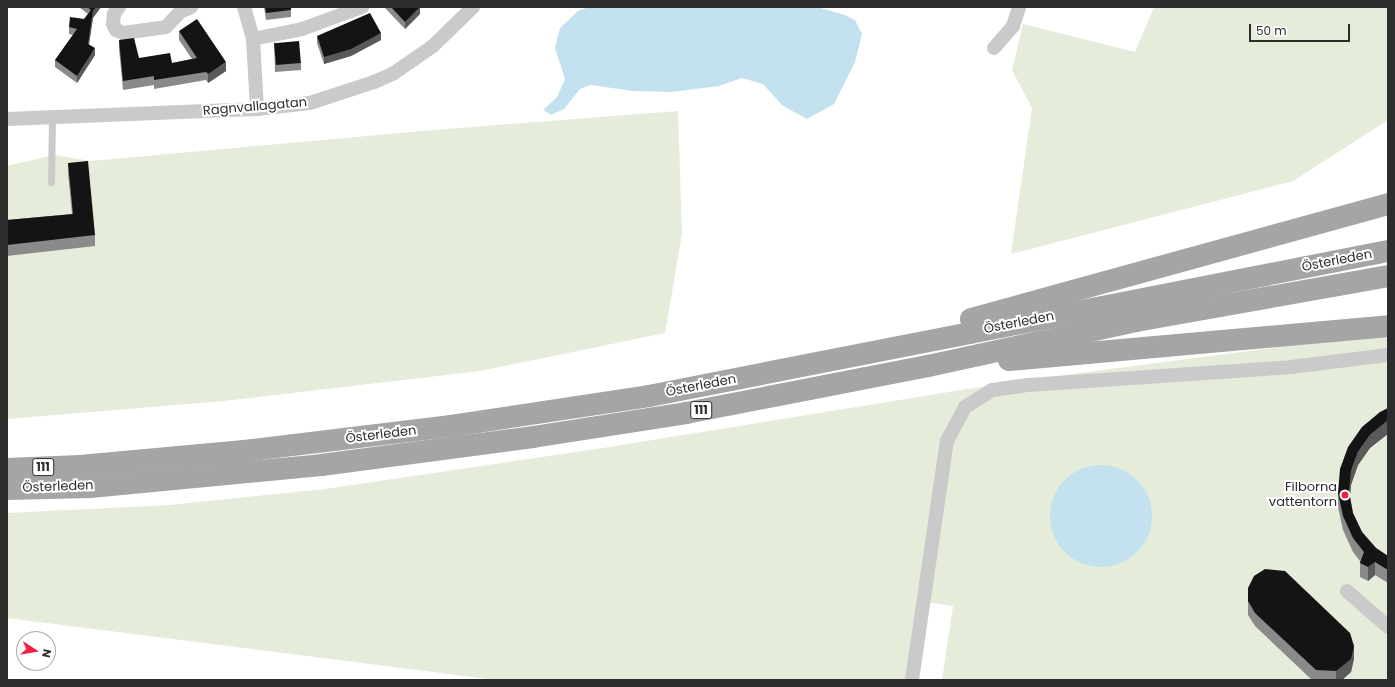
<!DOCTYPE html>
<meta charset="utf-8">
<style>
body{margin:0}
#map{position:relative;width:1395px;height:687px;overflow:hidden;background:#fff;font-family:Poppins,sans-serif}
div>[style]{position:absolute}
.green>*{inset:0;background:#e5ecd9}
.water>*{inset:0;background:#c3e1ee}
.round{border-radius:50%}
.service>*{height:7px;margin:-3.5px;padding:0 3.5px;transform-origin:3.5px;border-radius:3.5px;background:#cacaca}
.minor>*{height:14px;margin:-7px;padding:0 7px;transform-origin:7px;border-radius:7px;background:#cacaca}
.primary>*{height:22px;margin:-11px;padding:0 11px;transform-origin:11px;border-radius:11px;background:#a5a5a5}
.wall>*{inset:0;background:#8a8a8a}
.shaded-wall>*{inset:0;background:#5a5a5a}
.building>*{inset:0;background:#141414;transform-origin:0 0}
.dots>*{width:11px;height:11px;translate:-50% -50%;box-sizing:border-box;border:2px solid #fff;border-radius:50%}
span{translate:-50% -50%;white-space:nowrap;text-align:center;line-height:1.15;-webkit-text-stroke:4px #fff;paint-order:stroke}
.shield-label span{padding:1px 3px;background:#fff;border:1px solid;border-radius:3px;-webkit-text-stroke-width:0}
.shield-label{font-size:12px;color:#2d2d2d;font-weight:700}
.street-label{font-size:13px;color:#2d2d2d}
.poi-label{font-size:13px;color:#2d2d2d}
.right{translate:-100% -50%;text-align:right}
.frame{position:absolute;inset:0;border:8px solid #2d2d2d;pointer-events:none}
.north{position:absolute;left:16px;top:631px;width:40px;height:40px;box-sizing:border-box;background:#fff;border:1px solid #ababab;border-radius:50%;rotate:102deg;font-size:11px;font-weight:700;line-height:16px;text-align:center;color:#2d2d2d}
.north::after{content:'';display:block;margin:auto;width:14px;height:18px;background:#f32044;clip-path:polygon(50% 0,100% 100%,50% 72%,0 100%)}
.scale{position:absolute;left:1249px;top:24px;width:101px;height:18px;box-sizing:border-box;border:2px solid #2d2d2d;border-top:0;padding-left:5px;font-size:12px;line-height:14px;white-space:nowrap;color:#2d2d2d;-webkit-text-stroke:3px #fff;paint-order:stroke}
</style>
<div id="map">
<div class="green">
<i style="clip-path:polygon(1154px 7px,1388px 7px,1388px 120px,1293px 181px,1011px 254px,1032px 108px,1012px 70px,1023px 24px,1135px 52px)"></i>
<i style="clip-path:polygon(678px 111px,682px 234px,665px 333px,480px 371px,224px 401px,7px 419px,7px 166px,54px 155px,91px 161px,433px 130px)"></i>
<i style="clip-path:polygon(1388px 333px,1388px 680px,942px 680px,953px 606px,918px 601px,907px 680px,496px 680px,7px 618px,7px 513px,170px 505px,325px 489px,603px 448px,1011px 382px)"></i>
</div>
<div class="water">
<i style="clip-path:polygon(589px 7px,817px 7px,845px 15px,855px 20px,862px 34px,855px 62px,834px 104px,807px 119px,783px 106px,763px 84px,742px 78px,719px 86px,672px 92px,633px 91px,591px 85px,580px 89px,564px 109px,551px 115px,543px 110px,557px 97px,565px 79px,555px 48px,560px 28px,578px 11px)"></i>
<i class="round" style="left:1050px;top:465px;width:102px;height:102px"></i>
</div>
<div class="service">
<i style="left:51px;top:182px;width:65px;rotate:-89.1deg"></i>
</div>
<div class="minor">
<i style="left:119px;top:7px;width:9px;rotate:126deg"></i>
<i style="left:114px;top:14px;width:10px;rotate:96deg"></i>
<i style="left:113px;top:24px;width:7px;rotate:63deg"></i>
<i style="left:116px;top:30px;width:8px;rotate:23deg"></i>
<i style="left:123px;top:33px;width:43px;rotate:-7.9deg"></i>
<i style="left:166px;top:27px;width:21px;rotate:-47deg"></i>
<i style="left:180px;top:12px;width:12px;rotate:-24deg"></i>
<i style="left:244px;top:7px;width:33px;rotate:74deg"></i>
<i style="left:253px;top:39px;width:70px;rotate:86.7deg"></i>
<i style="left:253px;top:39px;width:50px;rotate:-11.5deg"></i>
<i style="left:302px;top:29px;width:64px;rotate:-20.1deg"></i>
<i style="left:994px;top:48px;width:29px;rotate:-49deg"></i>
<i style="left:1013px;top:26px;width:20px;rotate:-72deg"></i>
<i style="left:7px;top:119px;width:250px;rotate:-2.3deg"></i>
<i style="left:257px;top:109px;width:53px;rotate:-6.5deg"></i>
<i style="left:310px;top:103px;width:67px;rotate:-18.2deg"></i>
<i style="left:374px;top:82px;width:22px;rotate:-24deg"></i>
<i style="left:394px;top:73px;width:47px;rotate:-34.7deg"></i>
<i style="left:433px;top:46px;width:56px;rotate:-44.3deg"></i>
<i style="left:1347px;top:591px;width:55px;rotate:41.3deg"></i>
<i style="left:912px;top:680px;width:242px;rotate:-81.7deg"></i>
<i style="left:947px;top:441px;width:38px;rotate:-62deg"></i>
<i style="left:965px;top:407px;width:32px;rotate:-32deg"></i>
<i style="left:992px;top:390px;width:37px;rotate:-8deg"></i>
<i style="left:1029px;top:385px;width:263px;rotate:-3.9deg"></i>
<i style="left:1291px;top:367px;width:98px;rotate:-7.1deg"></i>
</div>
<div class="primary">
<i style="left:971px;top:319px;width:433px;rotate:-15.4deg"></i>
<i style="left:1009px;top:360px;width:381px;rotate:-5.1deg"></i>
<i style="left:7px;top:469px;width:73px;rotate:-2.4deg"></i>
<i style="left:80px;top:466px;width:165px;rotate:-5.2deg"></i>
<i style="left:244px;top:451px;width:209px;rotate:-6.9deg"></i>
<i style="left:451px;top:426px;width:200px;rotate:-8.6deg"></i>
<i style="left:649px;top:396px;width:753px;rotate:-11.1deg"></i>
<i style="left:7px;top:489px;width:83px;rotate:-1.4deg"></i>
<i style="left:90px;top:487px;width:232px;rotate:-5.4deg"></i>
<i style="left:321px;top:465px;width:214px;rotate:-7.5deg"></i>
<i style="left:533px;top:437px;width:155px;rotate:-8.9deg"></i>
<i style="left:686px;top:413px;width:247px;rotate:-11deg"></i>
<i style="left:928px;top:366px;width:213px;rotate:-12.2deg"></i>
<i style="left:1136px;top:321px;width:256px;rotate:-10.1deg"></i>
</div>
<div class="wall">
<i style="clip-path:polygon(79px 7px,101px 7px,93px 18px,89px 44px,95px 55px,77px 83px,55px 67px,55px 60px,73px 35px,69px 34px,69px 27px,84px 19px,88px 14px)"></i>
<i style="clip-path:polygon(264px 7px,291px 7px,291px 17px,266px 20px)"></i>
<i style="clip-path:polygon(385px 7px,420px 7px,420px 14px,405px 29px,385px 8px)"></i>
<i style="clip-path:polygon(179px 31px,226px 71px,208px 83px,206px 80px,154px 89px,154px 85px,123px 90px,119px 49px,119px 40px,139px 58px,172px 63px,192px 59px,179px 40px)"></i>
<i style="clip-path:polygon(317px 36px,381px 40px,351px 56px,324px 64px,317px 43px)"></i>
<i style="clip-path:polygon(274px 42px,301px 63px,301px 70px,275px 72px)"></i>
<i style="clip-path:polygon(68px 163px,95px 235px,95px 246px,7px 256px,7px 220px,72px 214px,68px 173px)"></i>
<i style="clip-path:polygon(1388px 408px,1386px 435px,1370px 448px,1358px 465px,1351px 485px,1350px 496px,1353px 513px,1362px 532px,1376px 548px,1388px 556px,1388px 583px,1375px 575px,1368px 581px,1360px 577px,1360px 561px,1353px 552px,1343px 530px,1338px 507px,1338px 493px)"></i>
<i style="clip-path:polygon(1248px 588px,1354px 659px,1351px 672px,1342px 680px,1312px 680px,1255px 626px,1248px 615px)"></i>
</div>
<div class="shaded-wall">
<i style="clip-path:polygon(96px 7px,101px 7px,93px 18px,88px 51px,88px 44px,93px 11px)"></i>
<i style="clip-path:polygon(420px 7px,420px 14px,405px 29px,405px 22px)"></i>
<i style="clip-path:polygon(381px 33px,381px 40px,351px 56px,324px 64px,324px 57px)"></i>
<i style="clip-path:polygon(95px 48px,95px 55px,77px 83px,77px 76px)"></i>
<i style="clip-path:polygon(226px 62px,226px 71px,208px 83px,208px 74px)"></i>
<i style="clip-path:polygon(1388px 420px,1388px 434px,1370px 448px,1358px 465px,1351px 485px,1349px 506px,1349px 492px,1351px 471px,1358px 452px,1370px 435px)"></i>
<i style="clip-path:polygon(1375px 562px,1375px 575px,1368px 581px,1368px 567px)"></i>
<i style="clip-path:polygon(1354px 646px,1354px 659px,1351px 672px,1342px 680px,1336px 680px,1336px 671px)"></i>
</div>
<div class="building">
<i style="clip-path:polygon(87px 7px,96px 7px,93px 11px,88px 44px,95px 48px,77px 76px,55px 60px,77px 29px,69px 27px,70px 17px,84px 19px,91px 10px)"></i>
<i style="clip-path:polygon(265px 7px,291px 7px,291px 10px,266px 13px)"></i>
<i style="clip-path:polygon(391px 7px,420px 7px,405px 22px)"></i>
<i style="clip-path:polygon(370px 13px,381px 33px,351px 49px,324px 57px,317px 36px)"></i>
<i style="clip-path:polygon(197px 19px,226px 62px,208px 74px,206px 72px,154px 80px,154px 76px,123px 81px,119px 40px,134px 38px,139px 58px,170px 53px,172px 63px,197px 58px,179px 31px)"></i>
<i style="left:299px;top:41px;width:22px;height:25px;rotate:85deg"></i>
<i style="clip-path:polygon(88px 161px,95px 235px,7px 245px,7px 220px,73px 214px,68px 163px)"></i>
<i style="clip-path:polygon(1388px 408px,1388px 420px,1370px 435px,1358px 452px,1351px 471px,1349px 492px,1353px 513px,1362px 532px,1376px 548px,1388px 556px,1388px 570px,1375px 562px,1368px 567px,1360px 563px,1364px 552px,1353px 538px,1343px 516px,1338px 493px,1340px 469px,1348px 447px,1362px 427px,1380px 412px)"></i>
<i style="clip-path:polygon(1265px 569px,1285px 571px,1350px 633px,1354px 646px,1351px 659px,1336px 671px,1316px 670px,1255px 613px,1248px 601px,1248px 588px,1254px 576px)"></i>
</div>
<div class="dots">
<i style="left:1345px;top:495px;background:#f32044"></i>
</div>
<div class="shield-label">
<span style="left:701px;top:410px">111</span>
<span style="left:43px;top:467px">111</span>
</div>
<div class="street-label">
<span style="left:255px;top:107px;rotate:-5deg">Ragnvallagatan</span>
<span style="left:1337px;top:261px;rotate:-11deg">Österleden</span>
<span style="left:1019px;top:323px;rotate:-11deg">Österleden</span>
<span style="left:701px;top:386px;rotate:-11deg">Österleden</span>
<span style="left:381px;top:435px;rotate:-7deg">Österleden</span>
<span style="left:58px;top:487px;rotate:-2deg">Österleden</span>
</div>
<div class="poi-label">
<span class="right" style="left:1337px;top:495px">Filborna<br>vattentorn</span>
</div>
<div class="frame"></div>
<div class="north">N</div>
<div class="scale">50 m</div>
</div>
